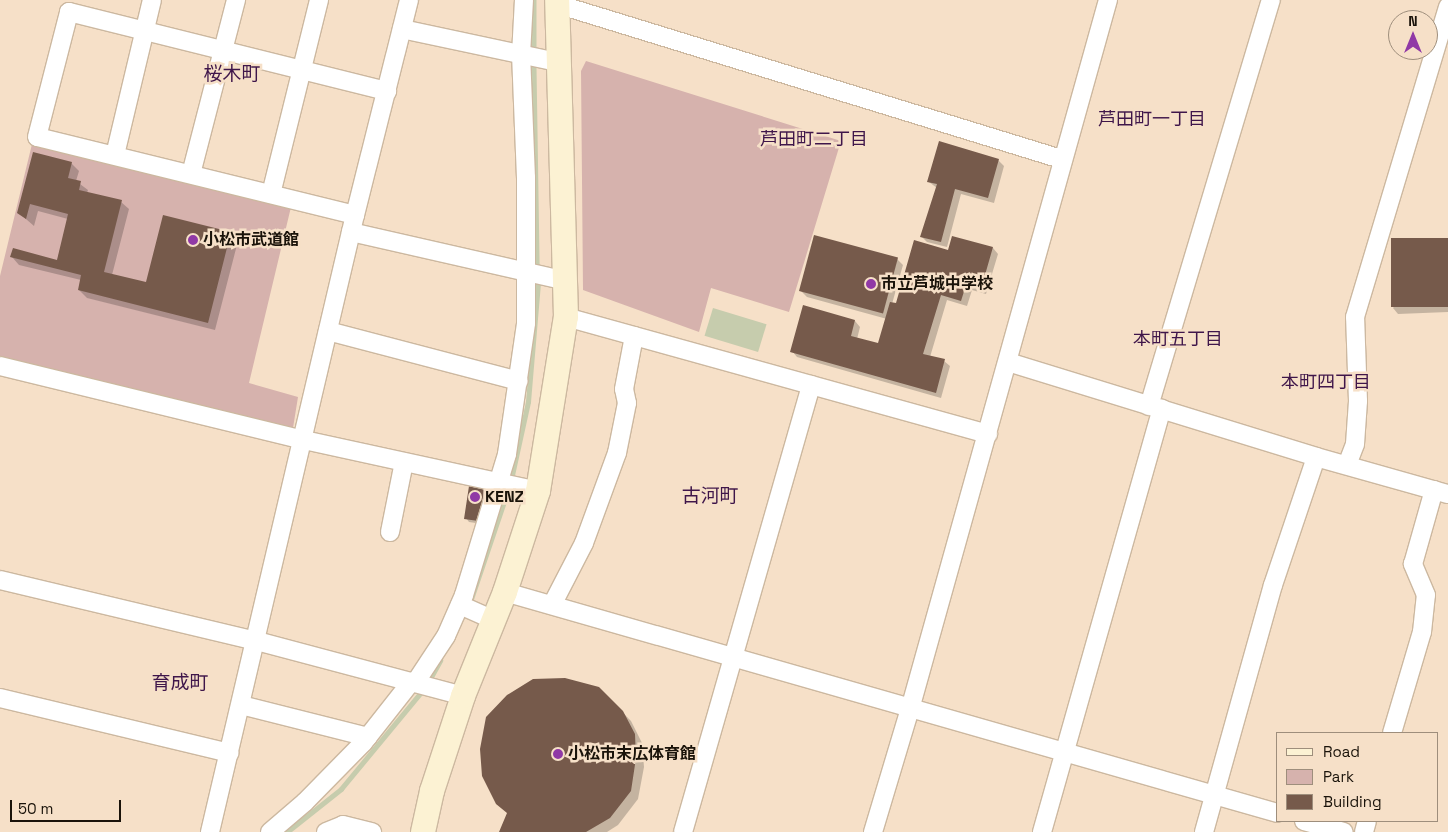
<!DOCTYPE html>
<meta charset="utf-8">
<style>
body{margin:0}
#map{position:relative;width:1448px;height:832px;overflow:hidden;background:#f6e0c8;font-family:"Space Grotesk","Noto Sans JP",sans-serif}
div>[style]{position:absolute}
.green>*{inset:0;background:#d6b2ad}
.water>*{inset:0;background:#c6ccad;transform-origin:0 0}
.shadow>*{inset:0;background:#0003}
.stream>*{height:4.5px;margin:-2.25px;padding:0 2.25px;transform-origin:2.25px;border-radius:2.25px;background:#c6ccad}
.building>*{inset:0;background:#765a4b;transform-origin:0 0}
.roads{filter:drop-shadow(1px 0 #ccb8a0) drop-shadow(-1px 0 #ccb8a0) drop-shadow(0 1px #ccb8a0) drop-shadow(0 -1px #ccb8a0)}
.street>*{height:18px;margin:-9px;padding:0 9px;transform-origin:9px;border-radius:9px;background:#fff}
.secondary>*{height:24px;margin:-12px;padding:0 12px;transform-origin:12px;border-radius:12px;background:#fcf2d3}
.dots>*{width:14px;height:14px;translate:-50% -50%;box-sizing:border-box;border:2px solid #f6e0c8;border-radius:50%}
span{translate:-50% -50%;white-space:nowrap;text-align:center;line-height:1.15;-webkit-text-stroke:5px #f6e0c8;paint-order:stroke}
.poi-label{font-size:16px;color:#1a130a;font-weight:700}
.left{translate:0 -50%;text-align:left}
.neighbourhood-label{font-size:18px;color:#3f164a}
.quarter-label{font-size:19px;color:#3f164a}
.legend{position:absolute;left:1276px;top:732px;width:162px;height:90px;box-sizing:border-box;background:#f6e0c8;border:1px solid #9e8e7c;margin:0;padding:6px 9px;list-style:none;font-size:15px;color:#1a130a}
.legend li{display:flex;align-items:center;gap:10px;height:25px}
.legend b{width:25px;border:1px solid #9e8e7c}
.north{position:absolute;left:1388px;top:10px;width:50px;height:50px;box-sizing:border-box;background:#f6e0c8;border:1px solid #9e8e7c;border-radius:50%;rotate:0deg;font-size:14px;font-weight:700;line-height:20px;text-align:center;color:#1a130a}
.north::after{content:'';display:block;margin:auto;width:18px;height:22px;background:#9039a6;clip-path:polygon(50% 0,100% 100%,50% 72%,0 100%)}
.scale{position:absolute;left:10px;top:800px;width:111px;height:22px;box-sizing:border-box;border:2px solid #1a130a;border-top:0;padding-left:6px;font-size:15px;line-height:18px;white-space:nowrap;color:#1a130a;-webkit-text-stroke:4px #f6e0c8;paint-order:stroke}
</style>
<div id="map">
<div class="green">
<i style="clip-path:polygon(586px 61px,841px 141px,789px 312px,711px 288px,699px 332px,583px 290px,581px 71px)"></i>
<i style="clip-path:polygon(32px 144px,291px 207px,249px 383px,298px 397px,293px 428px,0 360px,0 276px)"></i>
</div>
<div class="water">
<i style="left:713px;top:308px;width:56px;height:29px;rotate:17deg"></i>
</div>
<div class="shadow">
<i style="clip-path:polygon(998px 160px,1004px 166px,994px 203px,961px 194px,947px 247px,927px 242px,922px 237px,937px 188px,929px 182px)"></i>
<i style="clip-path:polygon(71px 163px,79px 171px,76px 181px,88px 190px,87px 193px,121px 202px,129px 209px,112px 275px,147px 284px,230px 233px,238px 241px,215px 330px,87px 298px,79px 290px,81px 280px,19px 265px,12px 257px,57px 261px,68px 219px,38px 211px,34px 226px,19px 213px)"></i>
<i style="clip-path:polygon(1448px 239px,1448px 312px,1398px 314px,1393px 308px)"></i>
<i style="clip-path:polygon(993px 248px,998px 254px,986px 294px,972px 290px,967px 306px,947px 300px,930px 357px,944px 361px,950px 366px,941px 398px,797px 357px,792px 351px,804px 307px,855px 321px,860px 327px,857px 339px,879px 345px,887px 319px,807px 297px,801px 291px,897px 259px,903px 265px,892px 304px,897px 305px,949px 252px)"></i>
<i style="clip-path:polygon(483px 489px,487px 493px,489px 525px,469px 522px,466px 518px)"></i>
<i style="clip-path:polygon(599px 688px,631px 721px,642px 743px,644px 767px,638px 799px,618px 825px,607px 832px,500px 832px,508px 814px)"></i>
</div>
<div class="stream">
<i style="left:534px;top:0;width:49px;rotate:90deg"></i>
<i style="left:534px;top:67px;width:199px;rotate:89.1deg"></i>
<i style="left:511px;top:480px;width:80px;rotate:-77.7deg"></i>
<i style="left:528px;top:402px;width:118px;rotate:-85.2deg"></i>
<i style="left:469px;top:605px;width:118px;rotate:-71.3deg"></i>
<i style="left:430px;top:679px;width:21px;rotate:-61deg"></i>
<i style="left:287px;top:832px;width:69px;rotate:-38.5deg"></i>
<i style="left:341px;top:789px;width:127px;rotate:-50.4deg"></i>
</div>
<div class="building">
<i style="clip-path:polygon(939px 141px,999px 159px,988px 198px,955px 189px,941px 242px,920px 237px,937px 184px,927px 182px)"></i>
<i style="clip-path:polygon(33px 152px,72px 162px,68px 178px,81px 181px,79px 190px,122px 200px,104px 272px,146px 282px,163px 215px,231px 232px,208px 323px,78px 290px,81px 275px,10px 257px,13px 248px,57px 260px,68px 214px,30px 204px,26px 219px,17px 213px)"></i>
<i style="left:814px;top:235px;width:87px;height:58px;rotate:15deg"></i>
<i style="clip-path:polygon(952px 236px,993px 247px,981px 289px,966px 285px,961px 301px,941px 295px,923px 354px,945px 359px,936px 393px,790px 352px,803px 305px,855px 320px,851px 336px,878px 343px,890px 302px,896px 303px,914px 240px,948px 250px)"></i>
<i style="left:1448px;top:238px;width:69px;height:57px;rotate:90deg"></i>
<i style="clip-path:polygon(469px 486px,484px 488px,482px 505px,489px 507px,486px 522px,464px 519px)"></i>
<i style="clip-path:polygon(565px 678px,599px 687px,623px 711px,635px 734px,636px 758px,631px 791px,610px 818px,586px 832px,499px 832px,507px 813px,496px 804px,482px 776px,480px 749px,486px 717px,507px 695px,533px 679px)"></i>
</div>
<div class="roads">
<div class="street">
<i style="left:557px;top:4px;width:527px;rotate:17.09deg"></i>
<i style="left:402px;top:29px;width:158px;rotate:12deg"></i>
<i style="left:115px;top:155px;width:159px;rotate:-76.6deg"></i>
<i style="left:191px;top:174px;width:180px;rotate:-75.5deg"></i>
<i style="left:271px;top:194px;width:200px;rotate:-76.1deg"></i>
<i style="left:355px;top:215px;width:327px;rotate:-166.2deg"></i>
<i style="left:37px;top:137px;width:129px;rotate:-75.6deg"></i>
<i style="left:69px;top:12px;width:328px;rotate:14deg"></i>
<i style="left:351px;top:232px;width:221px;rotate:12.8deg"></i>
<i style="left:566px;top:317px;width:438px;rotate:15.5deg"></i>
<i style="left:328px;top:331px;width:197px;rotate:14.7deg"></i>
<i style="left:1008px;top:362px;width:322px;rotate:17.1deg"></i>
<i style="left:1316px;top:457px;width:137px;rotate:15.7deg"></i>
<i style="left:0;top:366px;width:313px;rotate:13.7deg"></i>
<i style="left:304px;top:440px;width:239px;rotate:12.3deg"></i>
<i style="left:1149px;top:406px;width:424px;rotate:-73.3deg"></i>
<i style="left:1347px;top:465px;width:22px;rotate:-69deg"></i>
<i style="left:1355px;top:444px;width:43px;rotate:-86deg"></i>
<i style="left:1358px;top:401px;width:84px;rotate:-92deg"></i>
<i style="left:1355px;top:317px;width:324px;rotate:-73.3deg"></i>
<i style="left:390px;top:532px;width:71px;rotate:-78.7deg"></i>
<i style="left:0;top:580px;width:264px;rotate:13.4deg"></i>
<i style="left:257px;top:641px;width:213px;rotate:14.9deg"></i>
<i style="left:505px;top:592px;width:803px;rotate:15.97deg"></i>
<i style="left:460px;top:605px;width:37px;rotate:24deg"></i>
<i style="left:552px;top:605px;width:70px;rotate:-62.7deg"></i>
<i style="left:584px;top:543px;width:96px;rotate:-69.9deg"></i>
<i style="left:617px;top:453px;width:51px;rotate:-78.7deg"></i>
<i style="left:627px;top:403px;width:14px;rotate:-102deg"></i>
<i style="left:624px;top:389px;width:54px;rotate:-79.3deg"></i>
<i style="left:415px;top:683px;width:56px;rotate:-56.6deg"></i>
<i style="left:446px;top:636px;width:45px;rotate:-66.3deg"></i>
<i style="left:464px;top:595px;width:147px;rotate:-73deg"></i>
<i style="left:507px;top:454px;width:132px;rotate:-81.7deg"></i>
<i style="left:526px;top:323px;width:145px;rotate:-90deg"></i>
<i style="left:526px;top:178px;width:123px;rotate:-92.3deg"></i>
<i style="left:521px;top:55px;width:55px;rotate:-86.9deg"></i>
<i style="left:0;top:698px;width:236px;rotate:13.5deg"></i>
<i style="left:241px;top:705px;width:131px;rotate:14.1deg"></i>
<i style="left:1392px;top:733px;width:105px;rotate:-73.5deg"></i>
<i style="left:1422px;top:632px;width:37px;rotate:-84deg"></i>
<i style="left:1426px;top:595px;width:34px;rotate:-113deg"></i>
<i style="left:1413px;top:564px;width:77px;rotate:-74.2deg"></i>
<i style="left:1304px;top:821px;width:41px;rotate:15.4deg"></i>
<i style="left:210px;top:832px;width:634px;rotate:-76.78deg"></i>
<i style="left:355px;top:215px;width:222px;rotate:-75.9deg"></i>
<i style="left:270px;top:832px;width:46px;rotate:-40.6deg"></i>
<i style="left:305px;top:802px;width:83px;rotate:-45.5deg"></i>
<i style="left:363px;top:743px;width:78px;rotate:-51.8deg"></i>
<i style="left:326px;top:832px;width:18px;rotate:-22deg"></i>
<i style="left:343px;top:825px;width:30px;rotate:14deg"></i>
<i style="left:683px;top:832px;width:465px;rotate:-74deg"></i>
<i style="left:873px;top:832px;width:128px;rotate:-73.3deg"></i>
<i style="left:910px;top:709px;width:736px;rotate:-74.4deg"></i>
<i style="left:1042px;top:832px;width:440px;rotate:-74.2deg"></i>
<i style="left:1204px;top:832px;width:256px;rotate:-74.4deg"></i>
<i style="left:1273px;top:585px;width:135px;rotate:-71.4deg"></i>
<i style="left:1364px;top:832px;width:11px;rotate:-75deg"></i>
</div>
<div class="secondary">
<i style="left:423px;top:832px;width:42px;rotate:-77.6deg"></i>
<i style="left:432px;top:791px;width:100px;rotate:-71.9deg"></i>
<i style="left:463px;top:696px;width:112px;rotate:-68deg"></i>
<i style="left:505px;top:592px;width:106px;rotate:-71.9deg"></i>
<i style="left:538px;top:491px;width:176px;rotate:-80.9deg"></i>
<i style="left:566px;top:317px;width:317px;rotate:-91.6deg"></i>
</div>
</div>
<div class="dots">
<i style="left:193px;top:240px;background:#9039a6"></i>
<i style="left:871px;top:284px;background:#9039a6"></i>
<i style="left:475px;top:497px;background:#9039a6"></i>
<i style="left:558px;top:754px;background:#9039a6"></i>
</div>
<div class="poi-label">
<span class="left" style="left:203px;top:240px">小松市武道館</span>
<span class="left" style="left:881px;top:284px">市立芦城中学校</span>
<span class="left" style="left:485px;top:497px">KENZ</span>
<span class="left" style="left:568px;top:754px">小松市末広体育館</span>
</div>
<div class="neighbourhood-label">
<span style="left:1152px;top:119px">芦田町一丁目</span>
<span style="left:814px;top:139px">芦田町二丁目</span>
<span style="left:1178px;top:339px">本町五丁目</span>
<span style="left:1326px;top:382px">本町四丁目</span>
</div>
<div class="quarter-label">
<span style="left:232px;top:74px">桜木町</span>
<span style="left:710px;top:496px">古河町</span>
<span style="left:180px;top:683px">育成町</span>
</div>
<ul class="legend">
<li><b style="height:6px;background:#fcf2d3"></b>Road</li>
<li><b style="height:14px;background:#d6b2ad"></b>Park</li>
<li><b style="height:14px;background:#765a4b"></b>Building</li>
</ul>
<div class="north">N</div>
<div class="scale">50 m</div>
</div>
